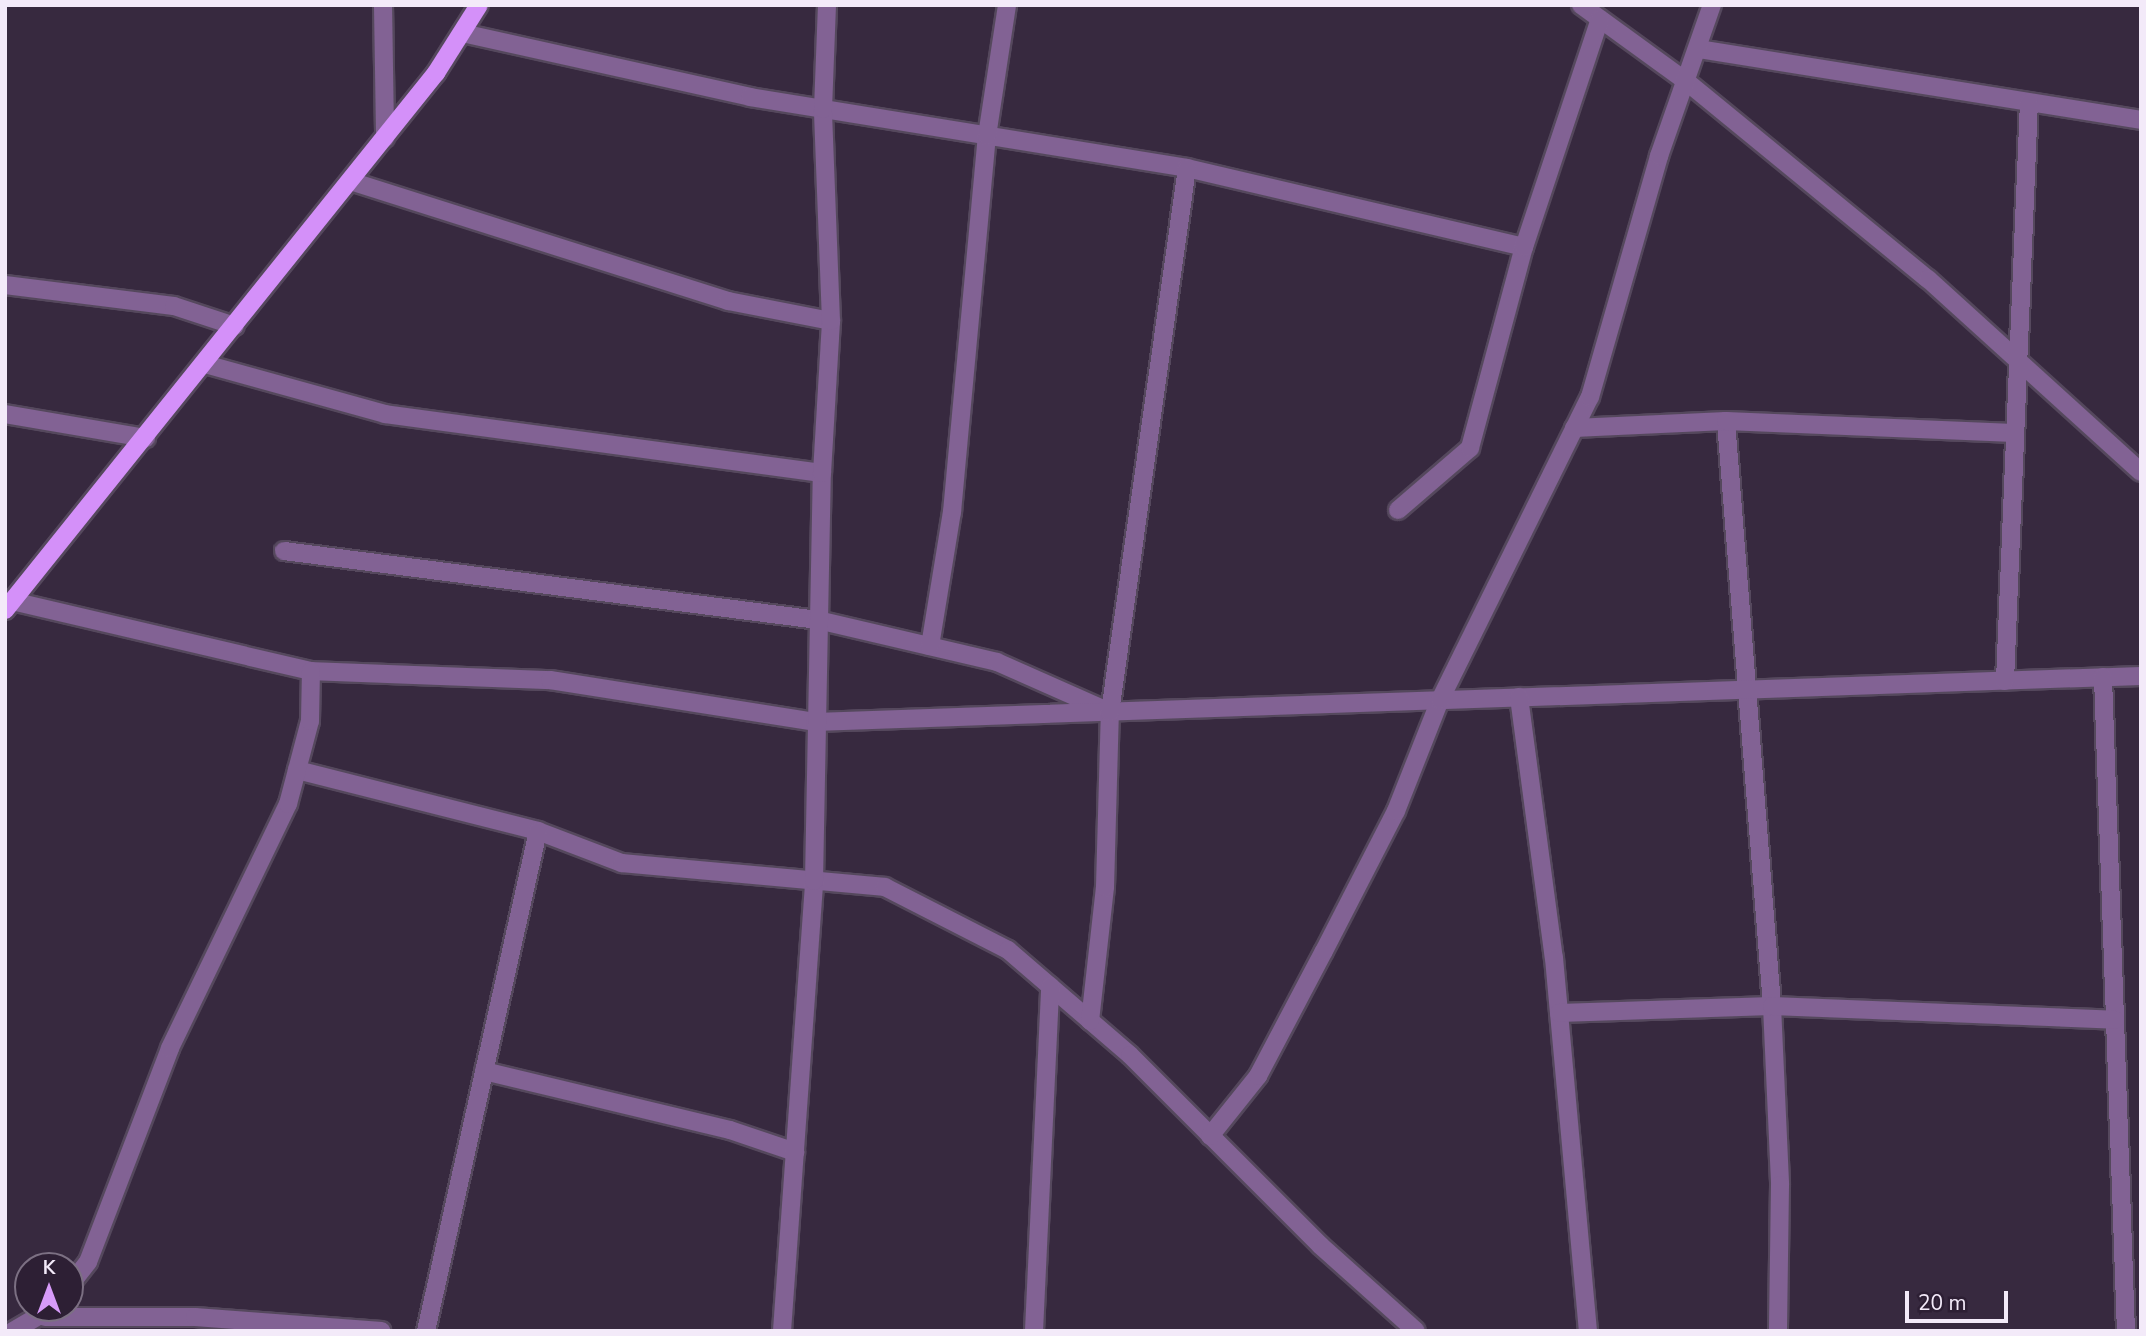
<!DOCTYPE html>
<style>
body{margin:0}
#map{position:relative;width:2146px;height:1336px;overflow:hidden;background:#37293f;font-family:"Nunito Sans",sans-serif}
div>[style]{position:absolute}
.roads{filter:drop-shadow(2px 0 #55485d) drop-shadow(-2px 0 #55485d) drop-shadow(0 2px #55485d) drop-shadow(0 -2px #55485d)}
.minor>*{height:18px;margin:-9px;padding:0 9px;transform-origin:9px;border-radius:9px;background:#826294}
.major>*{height:18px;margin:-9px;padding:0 9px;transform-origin:9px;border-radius:9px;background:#d490f9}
span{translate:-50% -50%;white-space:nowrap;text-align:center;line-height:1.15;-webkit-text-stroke:7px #2d1f34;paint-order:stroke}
.frame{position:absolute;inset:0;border:7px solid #f3eaf9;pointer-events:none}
.north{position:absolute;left:14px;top:1252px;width:70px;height:70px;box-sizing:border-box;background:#2d1f34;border:2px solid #7c7083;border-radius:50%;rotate:0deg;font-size:19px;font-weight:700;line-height:28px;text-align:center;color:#f3eaf9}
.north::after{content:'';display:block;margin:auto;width:24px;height:32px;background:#d79bf9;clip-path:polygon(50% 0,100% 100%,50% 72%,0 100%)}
.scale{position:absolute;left:1905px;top:1291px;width:103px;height:32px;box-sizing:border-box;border:4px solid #f3eaf9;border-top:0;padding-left:9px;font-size:21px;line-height:24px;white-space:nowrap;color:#f3eaf9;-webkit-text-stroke:5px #2d1f34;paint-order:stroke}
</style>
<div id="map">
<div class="roads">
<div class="minor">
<i style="left:383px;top:5px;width:133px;rotate:89.1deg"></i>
<i style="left:1581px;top:5px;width:131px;rotate:36deg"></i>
<i style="left:1687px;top:82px;width:311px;rotate:39.3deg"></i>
<i style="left:1928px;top:279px;width:287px;rotate:42.2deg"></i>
<i style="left:462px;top:33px;width:295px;rotate:12.5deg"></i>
<i style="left:750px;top:97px;width:443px;rotate:9.2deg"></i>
<i style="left:1187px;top:168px;width:346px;rotate:13.2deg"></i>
<i style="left:1699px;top:49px;width:448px;rotate:9.1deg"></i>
<i style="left:350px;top:181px;width:397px;rotate:17.6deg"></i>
<i style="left:728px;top:301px;width:105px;rotate:11deg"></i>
<i style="left:5px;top:285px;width:170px;rotate:7.1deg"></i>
<i style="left:174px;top:306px;width:64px;rotate:18.2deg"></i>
<i style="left:205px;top:364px;width:187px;rotate:15.5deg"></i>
<i style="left:385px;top:414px;width:441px;rotate:7.7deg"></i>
<i style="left:5px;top:414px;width:143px;rotate:9.7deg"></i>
<i style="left:1726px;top:421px;width:587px;rotate:85.5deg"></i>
<i style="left:1772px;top:1006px;width:179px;rotate:87.4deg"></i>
<i style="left:1780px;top:1185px;width:146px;rotate:90.8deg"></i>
<i style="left:1574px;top:428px;width:152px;rotate:-2.6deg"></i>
<i style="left:1726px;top:421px;width:288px;rotate:2.4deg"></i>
<i style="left:1398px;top:510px;width:95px;rotate:-40.7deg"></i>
<i style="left:1470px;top:448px;width:208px;rotate:-75deg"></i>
<i style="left:1524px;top:247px;width:240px;rotate:-71.6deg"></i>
<i style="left:284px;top:551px;width:538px;rotate:7.36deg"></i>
<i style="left:818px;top:620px;width:184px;rotate:13.2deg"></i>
<i style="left:997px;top:662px;width:116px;rotate:23.9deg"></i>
<i style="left:12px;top:601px;width:307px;rotate:13.2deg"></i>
<i style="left:311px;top:671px;width:239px;rotate:2.2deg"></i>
<i style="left:550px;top:680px;width:268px;rotate:9deg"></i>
<i style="left:815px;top:722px;width:1327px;rotate:-1.99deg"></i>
<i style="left:930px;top:646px;width:136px;rotate:-80.7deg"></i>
<i style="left:952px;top:512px;width:378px;rotate:-84.7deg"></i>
<i style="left:987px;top:136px;width:133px;rotate:-81.3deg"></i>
<i style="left:2103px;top:677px;width:654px;rotate:87.99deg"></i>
<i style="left:2005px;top:681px;width:579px;rotate:-87.63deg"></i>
<i style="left:1519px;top:697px;width:263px;rotate:82.4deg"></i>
<i style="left:1554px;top:958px;width:375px;rotate:84.8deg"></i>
<i style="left:297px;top:770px;width:249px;rotate:14.2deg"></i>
<i style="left:538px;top:831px;width:90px;rotate:20.9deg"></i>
<i style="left:622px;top:863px;width:264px;rotate:5.2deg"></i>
<i style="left:885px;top:887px;width:138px;rotate:27.1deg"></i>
<i style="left:1008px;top:950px;width:161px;rotate:40.7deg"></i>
<i style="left:1130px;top:1055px;width:270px;rotate:45deg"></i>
<i style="left:1321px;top:1246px;width:127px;rotate:41.8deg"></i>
<i style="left:1559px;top:1013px;width:213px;rotate:-1.9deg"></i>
<i style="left:1772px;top:1006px;width:343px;rotate:2.3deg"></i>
<i style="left:1090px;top:1021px;width:135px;rotate:-83.6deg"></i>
<i style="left:1105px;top:887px;width:175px;rotate:-88.4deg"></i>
<i style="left:1110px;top:712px;width:549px;rotate:-81.94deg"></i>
<i style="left:484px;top:1071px;width:253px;rotate:13.5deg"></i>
<i style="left:730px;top:1130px;width:69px;rotate:18.7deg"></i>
<i style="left:1210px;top:1136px;width:77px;rotate:-51.3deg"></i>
<i style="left:1258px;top:1076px;width:141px;rotate:-62.2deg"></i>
<i style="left:1324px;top:951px;width:157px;rotate:-62.8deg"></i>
<i style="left:1396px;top:811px;width:119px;rotate:-68.4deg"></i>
<i style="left:1440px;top:700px;width:338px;rotate:-63.7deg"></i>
<i style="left:1590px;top:397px;width:251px;rotate:-74deg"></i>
<i style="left:1659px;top:156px;width:160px;rotate:-70.7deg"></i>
<i style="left:70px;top:1285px;width:29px;rotate:-52deg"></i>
<i style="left:88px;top:1262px;width:229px;rotate:-69deg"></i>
<i style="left:170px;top:1048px;width:271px;rotate:-64.2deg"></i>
<i style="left:288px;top:804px;width:86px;rotate:-75.2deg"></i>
<i style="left:310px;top:721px;width:50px;rotate:-88.9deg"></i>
<i style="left:45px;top:1317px;width:150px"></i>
<i style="left:195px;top:1317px;width:187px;rotate:4.3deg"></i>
<i style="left:13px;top:1331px;width:45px;rotate:-30.5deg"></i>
<i style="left:426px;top:1331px;width:512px;rotate:-77.37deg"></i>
<i style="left:782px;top:1331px;width:451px;rotate:-85.9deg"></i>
<i style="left:814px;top:881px;width:408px;rotate:-88.9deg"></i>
<i style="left:822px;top:473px;width:152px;rotate:-86.6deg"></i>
<i style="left:831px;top:321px;width:212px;rotate:-92.2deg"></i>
<i style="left:823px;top:109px;width:104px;rotate:-87.8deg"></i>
<i style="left:1034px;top:1331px;width:345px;rotate:-87.3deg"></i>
</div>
<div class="major">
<i style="left:5px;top:610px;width:689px;rotate:-51.25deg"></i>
<i style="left:436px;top:73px;width:80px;rotate:-57.7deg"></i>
</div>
</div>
<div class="frame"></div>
<div class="north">K</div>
<div class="scale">20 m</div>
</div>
